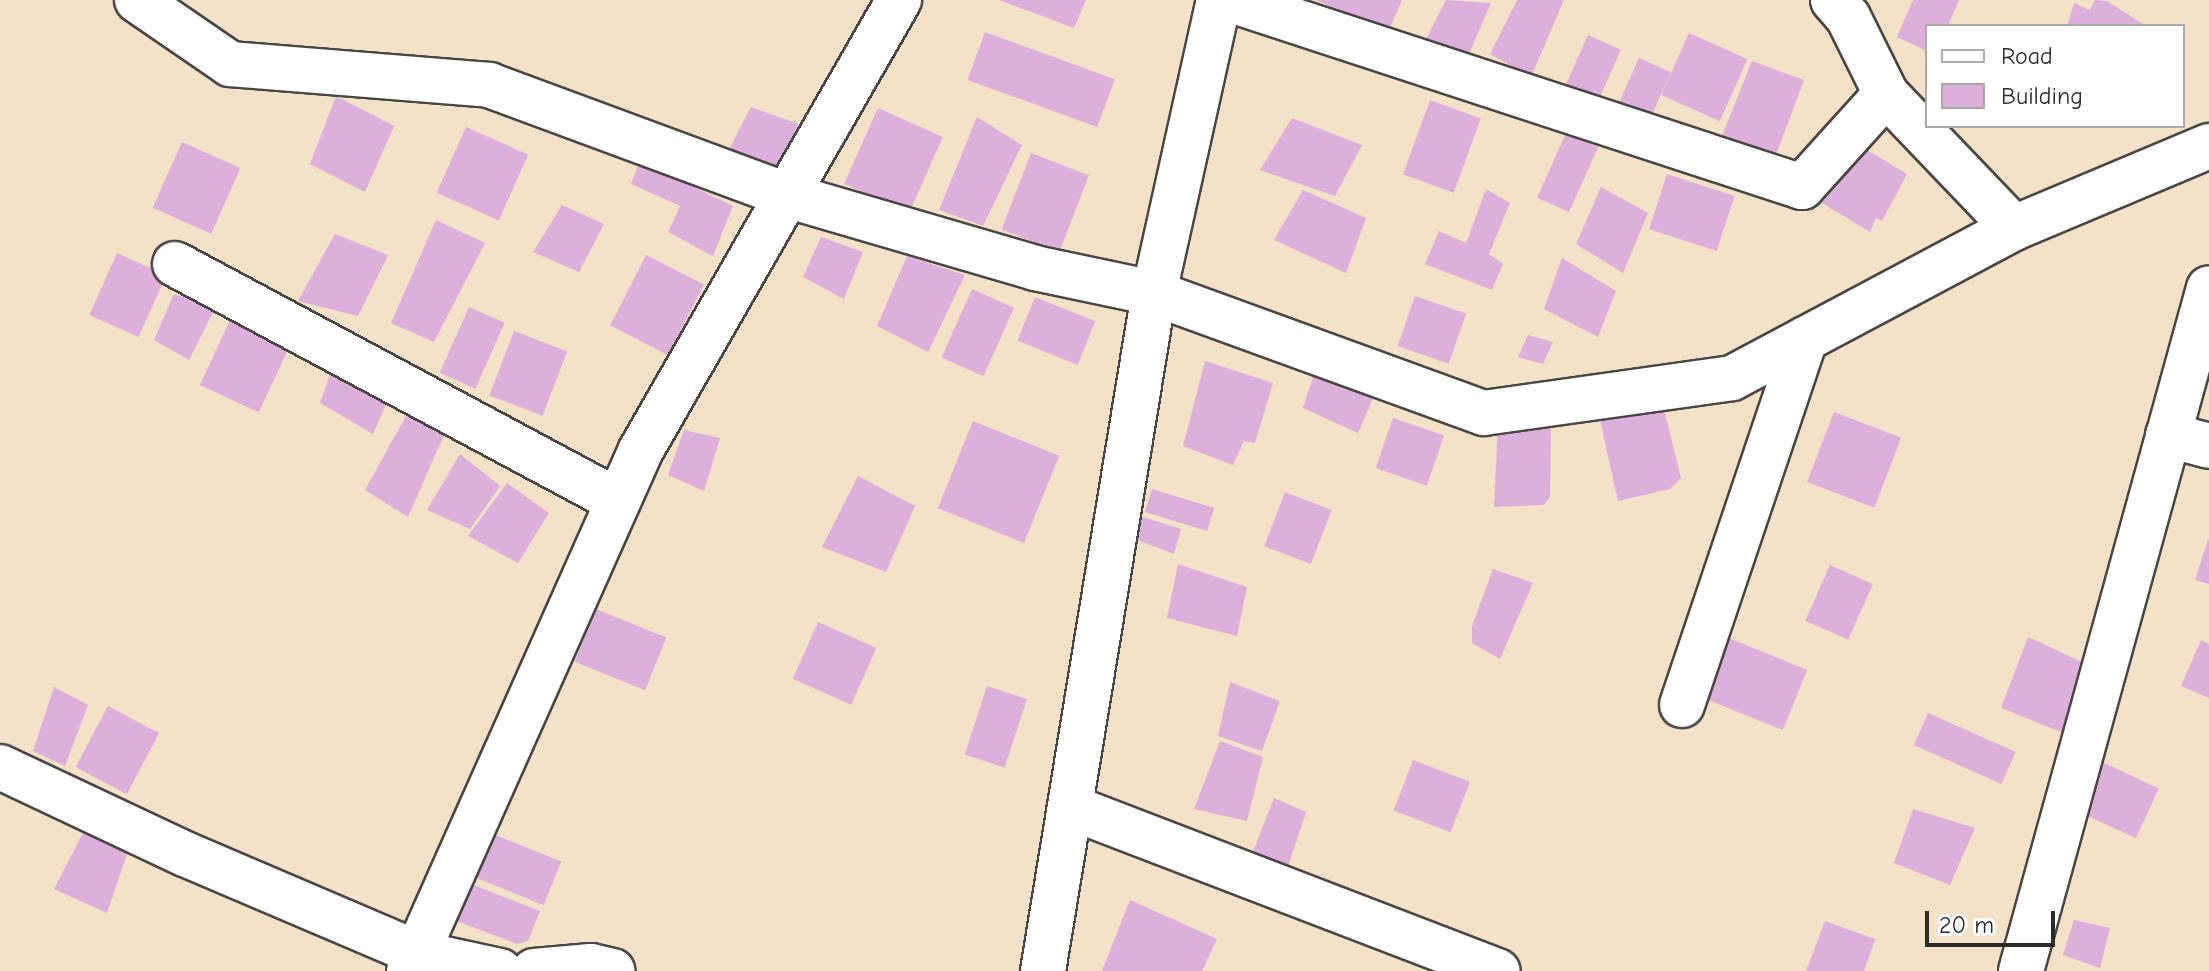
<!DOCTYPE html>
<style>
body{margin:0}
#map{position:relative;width:2209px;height:971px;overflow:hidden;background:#f4e2c8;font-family:"Comic Neue",sans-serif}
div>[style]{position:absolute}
.building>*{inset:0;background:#dcb0da;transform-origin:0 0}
.roads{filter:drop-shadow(2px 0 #494643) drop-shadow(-2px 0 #494643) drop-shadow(0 2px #494643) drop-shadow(0 -2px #494643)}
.minor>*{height:44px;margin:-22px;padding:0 22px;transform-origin:22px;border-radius:22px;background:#fff}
.secondary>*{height:44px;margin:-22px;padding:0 22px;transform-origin:22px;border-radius:22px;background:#fff}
span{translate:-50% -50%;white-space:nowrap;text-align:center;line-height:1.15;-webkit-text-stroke:7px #fff;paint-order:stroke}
.legend{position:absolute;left:1925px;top:24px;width:260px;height:104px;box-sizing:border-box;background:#fff;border:2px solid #aaa;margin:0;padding:10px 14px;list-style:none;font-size:24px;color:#2b2b2b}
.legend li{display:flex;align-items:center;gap:16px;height:40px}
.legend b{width:40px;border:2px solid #aaa}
.scale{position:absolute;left:1925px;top:911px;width:130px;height:36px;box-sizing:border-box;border:4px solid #2b2b2b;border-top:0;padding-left:10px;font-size:24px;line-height:28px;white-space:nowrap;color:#2b2b2b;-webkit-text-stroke:6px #fff;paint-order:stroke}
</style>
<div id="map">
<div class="building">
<i style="clip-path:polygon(999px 0,1086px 0,1074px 28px)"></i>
<i style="clip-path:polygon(1316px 0,1402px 0,1388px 32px)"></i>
<i style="clip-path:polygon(1446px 0,1491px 3px,1465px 63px,1420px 51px)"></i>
<i style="clip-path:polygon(1517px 0,1564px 0,1531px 77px,1490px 54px)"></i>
<i style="clip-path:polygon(1913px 0,1959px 0,1948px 26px,1927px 26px,1927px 51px,1897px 37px)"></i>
<i style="clip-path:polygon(2095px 0,2107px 1px,2146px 26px,2067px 26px,2074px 3px,2090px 10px)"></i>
<i style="left:985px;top:32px;width:138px;height:51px;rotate:20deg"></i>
<i style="left:1689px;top:33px;width:64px;height:68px;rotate:24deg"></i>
<i style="left:1588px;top:35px;width:36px;height:54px;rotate:24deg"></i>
<i style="left:1639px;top:58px;width:35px;height:54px;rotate:24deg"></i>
<i style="clip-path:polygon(1752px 61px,1804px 80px,1770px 171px,1720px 141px)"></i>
<i style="clip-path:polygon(336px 96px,394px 126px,365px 192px,310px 164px)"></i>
<i style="left:1430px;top:100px;width:54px;height:79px;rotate:20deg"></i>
<i style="clip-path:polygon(751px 107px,798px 124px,778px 178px,723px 161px)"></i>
<i style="left:878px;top:108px;width:71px;height:83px;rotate:24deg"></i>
<i style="clip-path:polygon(977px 117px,1022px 145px,983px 226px,939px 210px)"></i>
<i style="clip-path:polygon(1292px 118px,1362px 145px,1335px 196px,1260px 170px)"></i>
<i style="left:466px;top:127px;width:68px;height:72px;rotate:24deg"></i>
<i style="left:1566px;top:133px;width:35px;height:71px;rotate:24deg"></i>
<i style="left:182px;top:142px;width:64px;height:72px;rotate:24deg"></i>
<i style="clip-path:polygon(1854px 142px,1907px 174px,1882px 221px,1876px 218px,1870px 232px,1817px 200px)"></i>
<i style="left:1031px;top:153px;width:62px;height:82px;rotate:21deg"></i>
<i style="clip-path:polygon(640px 161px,733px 206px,713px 256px,668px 232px,680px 206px,631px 184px)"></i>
<i style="left:1667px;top:174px;width:71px;height:58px;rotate:18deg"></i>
<i style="clip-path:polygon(1601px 187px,1648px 213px,1623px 273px,1576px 244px)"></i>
<i style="clip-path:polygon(1486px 189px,1510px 203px,1489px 254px,1503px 264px,1492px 290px,1425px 264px,1439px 231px,1466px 243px)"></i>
<i style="clip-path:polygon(1303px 190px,1366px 218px,1346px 273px,1274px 240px)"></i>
<i style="clip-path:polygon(562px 205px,604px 224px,579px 272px,533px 252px)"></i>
<i style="clip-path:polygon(436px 220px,485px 243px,434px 342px,391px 323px)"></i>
<i style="clip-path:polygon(335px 234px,388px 255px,358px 316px,298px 301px)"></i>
<i style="clip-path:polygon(821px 237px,863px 252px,844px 299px,803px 277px)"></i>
<i style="left:117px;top:253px;width:54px;height:68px;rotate:24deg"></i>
<i style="left:646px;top:255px;width:65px;height:79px;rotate:27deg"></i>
<i style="clip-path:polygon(907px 256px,965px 275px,928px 352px,877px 326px)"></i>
<i style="clip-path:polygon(1562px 258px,1616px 291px,1598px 337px,1544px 309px)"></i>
<i style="left:972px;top:289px;width:46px;height:75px;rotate:24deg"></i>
<i style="clip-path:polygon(174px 294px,215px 308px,189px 360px,154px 340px)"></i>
<i style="left:1415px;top:296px;width:54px;height:53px;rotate:19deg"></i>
<i style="left:1035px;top:297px;width:65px;height:47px;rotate:22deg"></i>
<i style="left:469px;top:307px;width:39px;height:72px;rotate:24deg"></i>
<i style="left:232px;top:316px;width:65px;height:76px;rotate:25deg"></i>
<i style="left:514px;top:331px;width:57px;height:69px;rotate:21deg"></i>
<i style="clip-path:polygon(1528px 335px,1553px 342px,1543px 364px,1518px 357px)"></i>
<i style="clip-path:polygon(1205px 361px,1273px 383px,1255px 443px,1244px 441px,1233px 465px,1183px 446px)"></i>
<i style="clip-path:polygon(1316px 367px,1378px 387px,1358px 433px,1303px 408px)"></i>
<i style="clip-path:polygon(332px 369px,389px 398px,373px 434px,320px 403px)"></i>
<i style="clip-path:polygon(1660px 393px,1681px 478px,1670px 489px,1618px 501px,1598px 411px)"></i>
<i style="left:1834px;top:412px;width:72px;height:75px;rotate:21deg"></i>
<i style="clip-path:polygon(407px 414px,444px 435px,408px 517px,365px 490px)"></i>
<i style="left:1393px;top:418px;width:54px;height:53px;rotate:19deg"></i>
<i style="left:973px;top:421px;width:93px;height:94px;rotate:22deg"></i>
<i style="clip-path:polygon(1498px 423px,1551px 426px,1550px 497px,1544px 505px,1494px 507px)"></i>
<i style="clip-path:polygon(684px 430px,720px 438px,704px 491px,668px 475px)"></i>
<i style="clip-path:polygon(460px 454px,500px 486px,470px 529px,427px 510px)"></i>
<i style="clip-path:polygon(858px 476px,915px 506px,886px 572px,822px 547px)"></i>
<i style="clip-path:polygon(507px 483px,549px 513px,518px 563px,468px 536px)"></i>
<i style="left:1152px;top:489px;width:65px;height:24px;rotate:17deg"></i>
<i style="left:1285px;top:492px;width:50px;height:58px;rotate:21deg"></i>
<i style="clip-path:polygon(1140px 516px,1181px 529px,1174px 554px,1137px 540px)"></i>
<i style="clip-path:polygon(2208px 540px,2209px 540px,2209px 584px,2195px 580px)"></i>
<i style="clip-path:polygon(1178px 564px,1247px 587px,1237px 636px,1167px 618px)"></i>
<i style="left:1830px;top:565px;width:47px;height:61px;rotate:24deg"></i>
<i style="clip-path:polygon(1493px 569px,1533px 583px,1500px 659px,1472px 643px,1472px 626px)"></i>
<i style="left:596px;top:609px;width:76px;height:57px;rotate:22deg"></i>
<i style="left:818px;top:622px;width:64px;height:62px;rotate:24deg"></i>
<i style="left:1721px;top:635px;width:93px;height:65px;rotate:22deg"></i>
<i style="clip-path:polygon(2028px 637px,2097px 669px,2078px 739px,2001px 708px)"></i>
<i style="clip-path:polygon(2201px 640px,2209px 644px,2209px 698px,2181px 686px)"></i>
<i style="clip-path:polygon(1230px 682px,1280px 701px,1262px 751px,1218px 736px)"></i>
<i style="left:987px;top:686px;width:42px;height:72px;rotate:18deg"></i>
<i style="clip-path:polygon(54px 687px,88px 705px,65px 766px,33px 751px)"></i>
<i style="left:108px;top:706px;width:58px;height:69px;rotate:28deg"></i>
<i style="left:1928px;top:713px;width:96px;height:35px;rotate:24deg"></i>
<i style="clip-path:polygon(1220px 741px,1263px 757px,1247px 821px,1194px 809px)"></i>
<i style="left:1413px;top:760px;width:61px;height:54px;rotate:21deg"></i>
<i style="left:2100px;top:761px;width:65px;height:55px;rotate:25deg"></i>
<i style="clip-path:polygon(1274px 798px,1306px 812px,1281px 888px,1245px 872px)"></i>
<i style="clip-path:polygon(1913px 809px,1975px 828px,1950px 885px,1894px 863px)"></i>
<i style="clip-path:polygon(85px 829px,129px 848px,107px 913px,54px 889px)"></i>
<i style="left:488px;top:832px;width:79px;height:47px;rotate:22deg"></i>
<i style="clip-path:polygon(466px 882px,540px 911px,528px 941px,517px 944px,451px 919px)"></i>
<i style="clip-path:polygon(1130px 900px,1217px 939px,1202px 971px,1102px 971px)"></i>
<i style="clip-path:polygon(2074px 920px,2110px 928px,2100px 968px,2063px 955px)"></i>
<i style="clip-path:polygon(1825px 921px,1875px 939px,1864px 971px,1806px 971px)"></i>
</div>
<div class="roads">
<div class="minor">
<i style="left:137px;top:0;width:113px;rotate:34.5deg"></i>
<i style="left:230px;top:64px;width:260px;rotate:4.6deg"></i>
<i style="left:489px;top:85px;width:317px;rotate:20.3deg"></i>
<i style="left:786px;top:195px;width:259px;rotate:16.3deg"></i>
<i style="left:1035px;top:268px;width:122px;rotate:11.9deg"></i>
<i style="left:1154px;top:293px;width:351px;rotate:20deg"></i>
<i style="left:1484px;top:413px;width:250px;rotate:-8deg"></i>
<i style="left:1732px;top:378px;width:319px;rotate:-28deg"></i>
<i style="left:2014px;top:228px;width:212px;rotate:-22.8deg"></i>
<i style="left:1231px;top:0;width:601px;rotate:18.13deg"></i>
<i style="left:1802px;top:187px;width:125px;rotate:-47.9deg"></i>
<i style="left:1833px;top:0;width:23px;rotate:49deg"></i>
<i style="left:1848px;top:17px;width:86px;rotate:63.7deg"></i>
<i style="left:1886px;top:94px;width:185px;rotate:46.3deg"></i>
<i style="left:175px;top:264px;width:502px;rotate:28.15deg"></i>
<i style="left:2168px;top:435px;width:42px;rotate:15deg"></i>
<i style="left:1682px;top:705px;width:386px;rotate:-71.4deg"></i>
<i style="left:0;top:767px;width:204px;rotate:25.2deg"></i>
<i style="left:185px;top:854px;width:252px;rotate:23.1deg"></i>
<i style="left:417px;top:953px;width:85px;rotate:12.2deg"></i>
<i style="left:1070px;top:807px;width:458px;rotate:21deg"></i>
<i style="left:409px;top:971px;width:570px;rotate:-66deg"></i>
<i style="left:641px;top:450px;width:519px;rotate:-60.17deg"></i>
<i style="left:534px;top:971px;width:57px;rotate:-5deg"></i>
<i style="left:591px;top:966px;width:22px;rotate:13deg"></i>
<i style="left:2021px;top:971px;width:708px;rotate:-74.61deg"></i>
</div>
<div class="secondary">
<i style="left:1043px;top:971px;width:687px;rotate:-80.7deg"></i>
<i style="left:1154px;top:293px;width:300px;rotate:-77.5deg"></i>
</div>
</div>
<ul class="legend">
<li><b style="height:10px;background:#fff"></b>Road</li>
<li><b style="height:22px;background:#dcb0da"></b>Building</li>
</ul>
<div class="scale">20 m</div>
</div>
